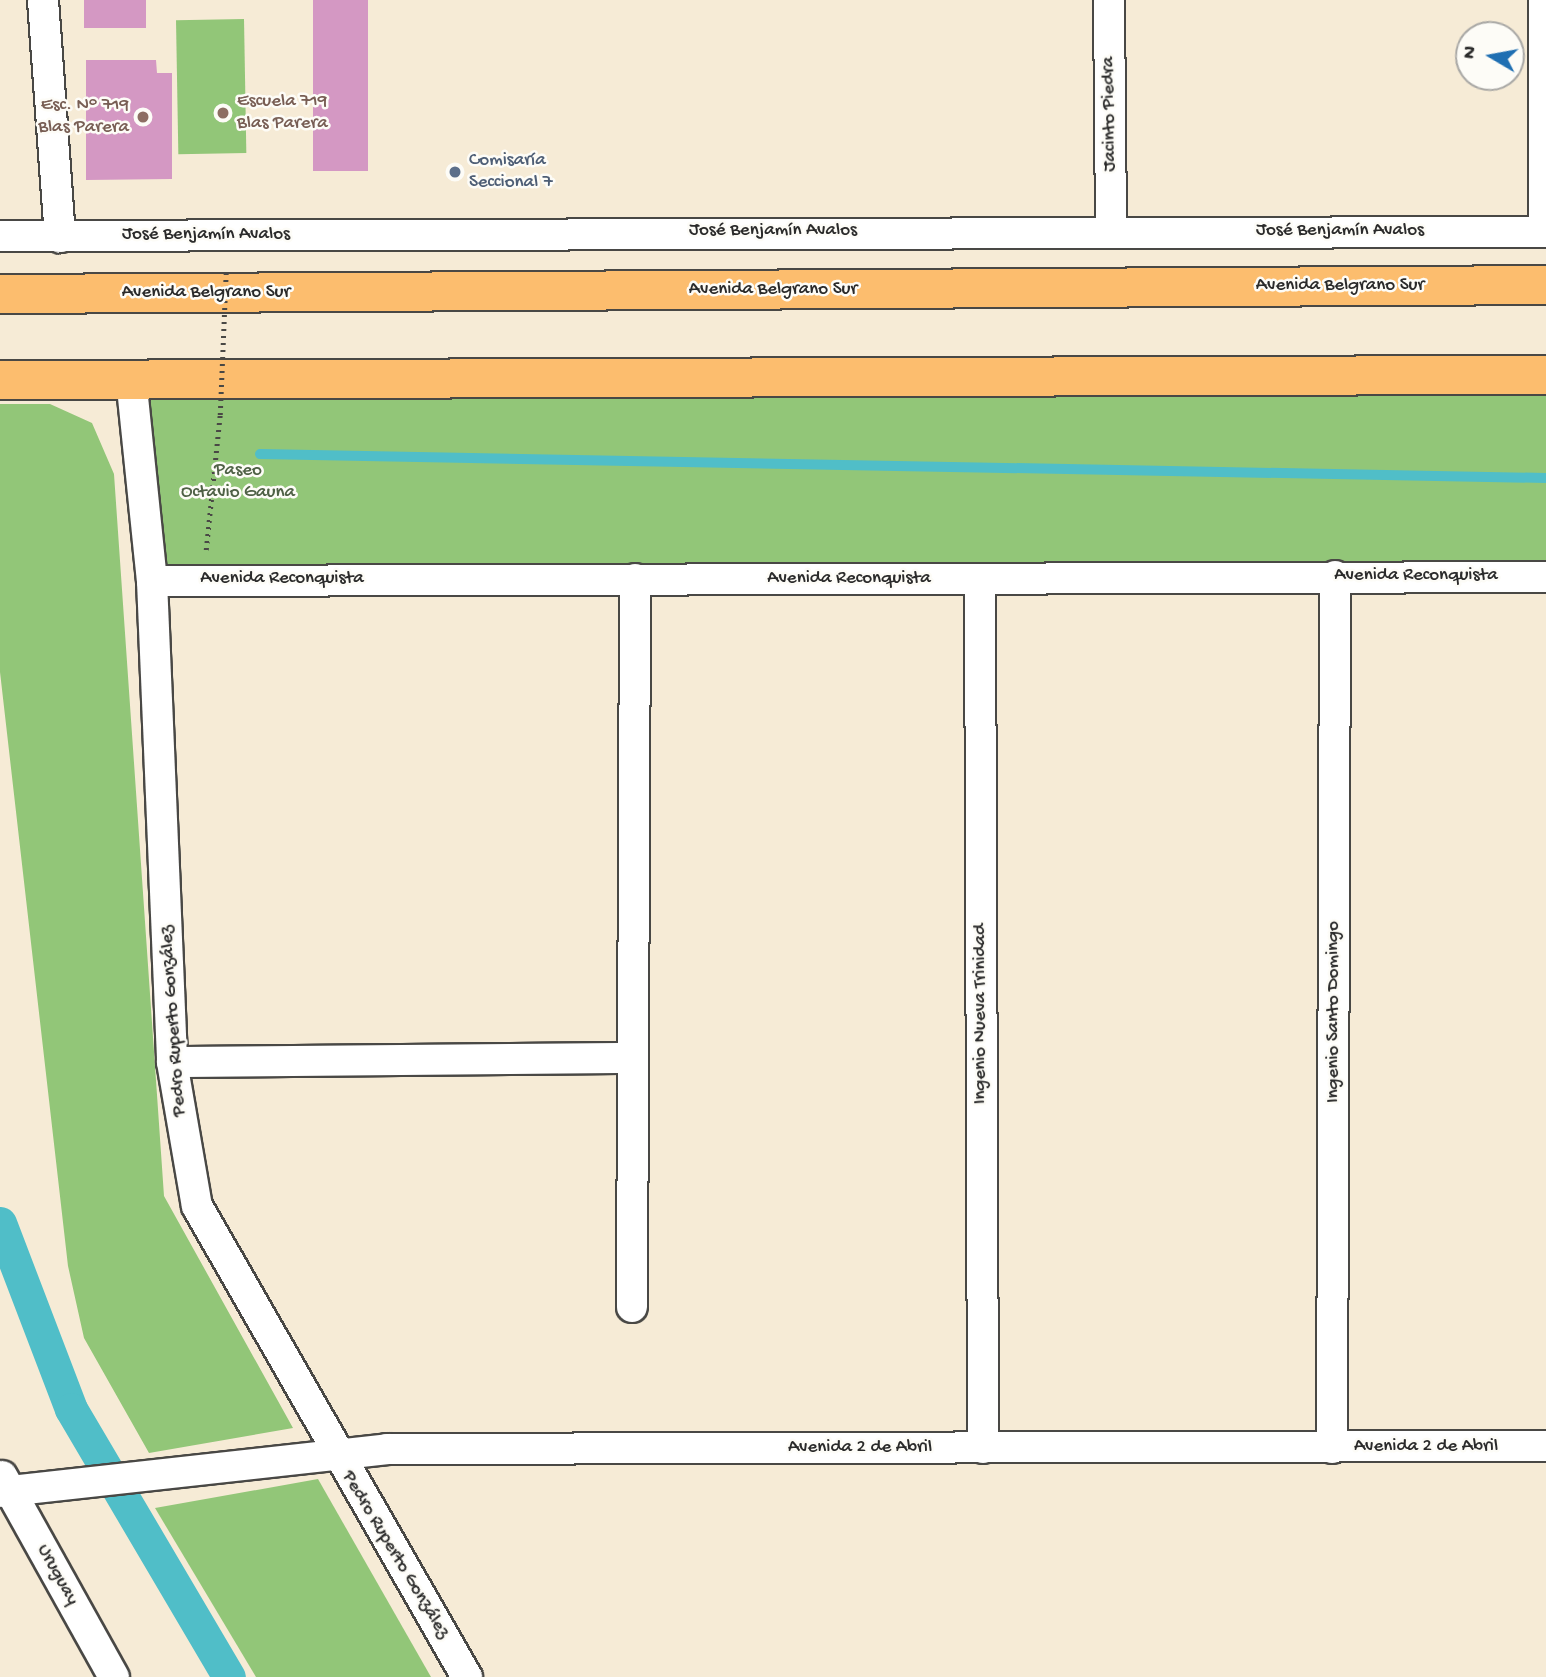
<!DOCTYPE html>
<meta charset="utf-8">
<style>
body{margin:0}
#map{position:relative;width:1546px;height:1677px;overflow:hidden;background:#f6ebd6;font-family:"Gochi Hand",sans-serif}
div>[style]{position:absolute}
.green>*{inset:0;background:#92c678;transform-origin:0 0}
.stream>*{height:10px;margin:-5px;padding:0 5px;transform-origin:5px;border-radius:5px;background:#50bec8}
.canal>*{height:33px;margin:-16.5px;padding:0 16.5px;transform-origin:16.5px;border-radius:16.5px;background:#50bec8}
.building>*{inset:0;background:#d498c3;transform-origin:0 0}
.path>*{height:4.5px;margin-top:-2.25px;transform-origin:0;background:repeating-linear-gradient(90deg,#494845 0 2px,transparent 0 7px)}
.roads{filter:drop-shadow(2px 0 #494845) drop-shadow(-2px 0 #494845) drop-shadow(0 2px #494845) drop-shadow(0 -2px #494845)}
.street>*{height:30px;margin:-15px;padding:0 15px;transform-origin:15px;border-radius:15px;background:#fff}
.highway>*{height:38px;margin:-19px;padding:0 19px;transform-origin:19px;border-radius:19px;background:#fcbd6e}
.path-bridge>*{height:4.5px;margin-top:-2.25px;transform-origin:0;background:repeating-linear-gradient(90deg,#494845 0 2px,transparent 0 7px)}
.dots>*{width:19px;height:19px;translate:-50% -50%;box-sizing:border-box;border:4px solid #fdfcf7;border-radius:50%}
span{translate:-50% -50%;white-space:nowrap;text-align:center;line-height:1.15;-webkit-text-stroke:5px #fdfcf7;paint-order:stroke}
.education-label{font-size:19px;color:#785e54}
.left{translate:0 -50%;text-align:left}
.right{translate:-100% -50%;text-align:right}
.street-label{font-size:19px;color:#2b2b2b}
.service-label{font-size:19px;color:#4e5e75}
.park-label{font-size:19px;color:#4f6146}
.north{position:absolute;left:1455px;top:21px;width:70px;height:70px;box-sizing:border-box;background:#fdfcf7;border:2px solid #a9a8a5;border-radius:50%;rotate:280deg;font-size:19px;font-weight:700;line-height:28px;text-align:center;color:#2b2b2b}
.north::after{content:'';display:block;margin:auto;width:24px;height:32px;background:#1f6fb2;clip-path:polygon(50% 0,100% 100%,50% 72%,0 100%)}
</style>
<div id="map">
<div class="green">
<i style="left:244px;top:19px;width:134px;height:68px;rotate:89deg"></i>
<i style="left:143px;top:396px;width:1403px;height:174px"></i>
<i style="clip-path:polygon(0 404px,50px 404px,92px 423px,114px 474px,164px 1196px,293px 1428px,149px 1453px,84px 1338px,68px 1266px,0 672px)"></i>
<i style="clip-path:polygon(318px 1479px,431px 1677px,256px 1677px,155px 1508px)"></i>
</div>
<div class="stream">
<i style="left:260px;top:454px;width:1286px;rotate:1.07deg"></i>
</div>
<div class="canal">
<i style="left:0;top:1223px;width:199px;rotate:69.1deg"></i>
<i style="left:71px;top:1409px;width:311px;rotate:59.5deg"></i>
</div>
<div class="building">
<i style="left:84px;top:0;width:62px;height:28px"></i>
<i style="left:313px;top:0;width:55px;height:171px"></i>
<i style="clip-path:polygon(86px 60px,156px 60px,157px 73px,172px 73px,172px 179px,86px 180px)"></i>
</div>
<div class="path">
<i style="left:206px;top:550px;width:136px;rotate:-84.1deg"></i>
</div>
<div class="roads">
<div class="street">
<i style="left:43px;top:0;width:238px;rotate:85.9deg"></i>
<i style="left:1109px;top:0;width:229px;rotate:89.5deg"></i>
<i style="left:1544px;top:0;width:232px;rotate:90deg"></i>
<i style="left:0;top:236px;width:1546px;rotate:-0.15deg"></i>
<i style="left:131px;top:378px;width:204px;rotate:84.1deg"></i>
<i style="left:152px;top:581px;width:481px;rotate:87.6deg"></i>
<i style="left:172px;top:1062px;width:146px;rotate:80.2deg"></i>
<i style="left:197px;top:1206px;width:543px;rotate:60.18deg"></i>
<i style="left:980px;top:579px;width:869px;rotate:89.8deg"></i>
<i style="left:152px;top:581px;width:1394px;rotate:-0.16deg"></i>
<i style="left:172px;top:1062px;width:459px;rotate:-0.5deg"></i>
<i style="left:632px;top:1307px;width:728px;rotate:-89.76deg"></i>
<i style="left:1332px;top:1448px;width:872px;rotate:-89.8deg"></i>
<i style="left:2px;top:1476px;width:230px;rotate:60.9deg"></i>
<i style="left:0;top:1492px;width:389px;rotate:-6.3deg"></i>
<i style="left:387px;top:1449px;width:1159px;rotate:-0.15deg"></i>
</div>
<div class="highway">
<i style="left:0;top:294px;width:1546px;rotate:-0.33deg"></i>
<i style="left:0;top:380px;width:1546px;rotate:-0.19deg"></i>
</div>
</div>
<div class="path-bridge">
<i style="left:220px;top:415px;width:146px;rotate:-87.6deg"></i>
</div>
<div class="dots">
<i style="left:223px;top:113px;background:#8d6e63"></i>
<i style="left:143px;top:117px;background:#8d6e63"></i>
<i style="left:455px;top:172px;background:#5c6f8a"></i>
</div>
<div class="education-label">
<span class="left" style="left:237px;top:113px">Escuela 719<br>Blas Parera</span>
<span class="right" style="left:129px;top:117px">Esc. N° 719<br>Blas Parera</span>
</div>
<div class="street-label">
<span style="left:1110px;top:114px;rotate:-91deg">Jacinto Piedra</span>
<span style="left:773px;top:231px">José Benjamín Avalos</span>
<span style="left:1340px;top:231px">José Benjamín Avalos</span>
<span style="left:206px;top:235px">José Benjamín Avalos</span>
<span style="left:1340px;top:286px">Avenida Belgrano Sur</span>
<span style="left:773px;top:290px">Avenida Belgrano Sur</span>
<span style="left:206px;top:293px">Avenida Belgrano Sur</span>
<span style="left:1416px;top:576px">Avenida Reconquista</span>
<span style="left:282px;top:579px">Avenida Reconquista</span>
<span style="left:849px;top:579px">Avenida Reconquista</span>
<span style="left:1334px;top:1012px;rotate:-90deg">Ingenio Santo Domingo</span>
<span style="left:981px;top:1014px;rotate:-90deg">Ingenio Nueva Trinidad</span>
<span style="left:174px;top:1021px;rotate:-94deg">Pedro Ruperto González</span>
<span style="left:1426px;top:1447px">Avenida 2 de Abril</span>
<span style="left:860px;top:1448px">Avenida 2 de Abril</span>
<span style="left:395px;top:1555px;rotate:59deg">Pedro Ruperto González</span>
<span style="left:57px;top:1575px;rotate:61deg">Uruguay</span>
</div>
<div class="service-label">
<span class="left" style="left:469px;top:172px">Comisaría<br>Seccional 7</span>
</div>
<div class="park-label">
<span style="left:238px;top:482px">Paseo<br>Octavio Gauna</span>
</div>
<div class="north">N</div>
</div>
